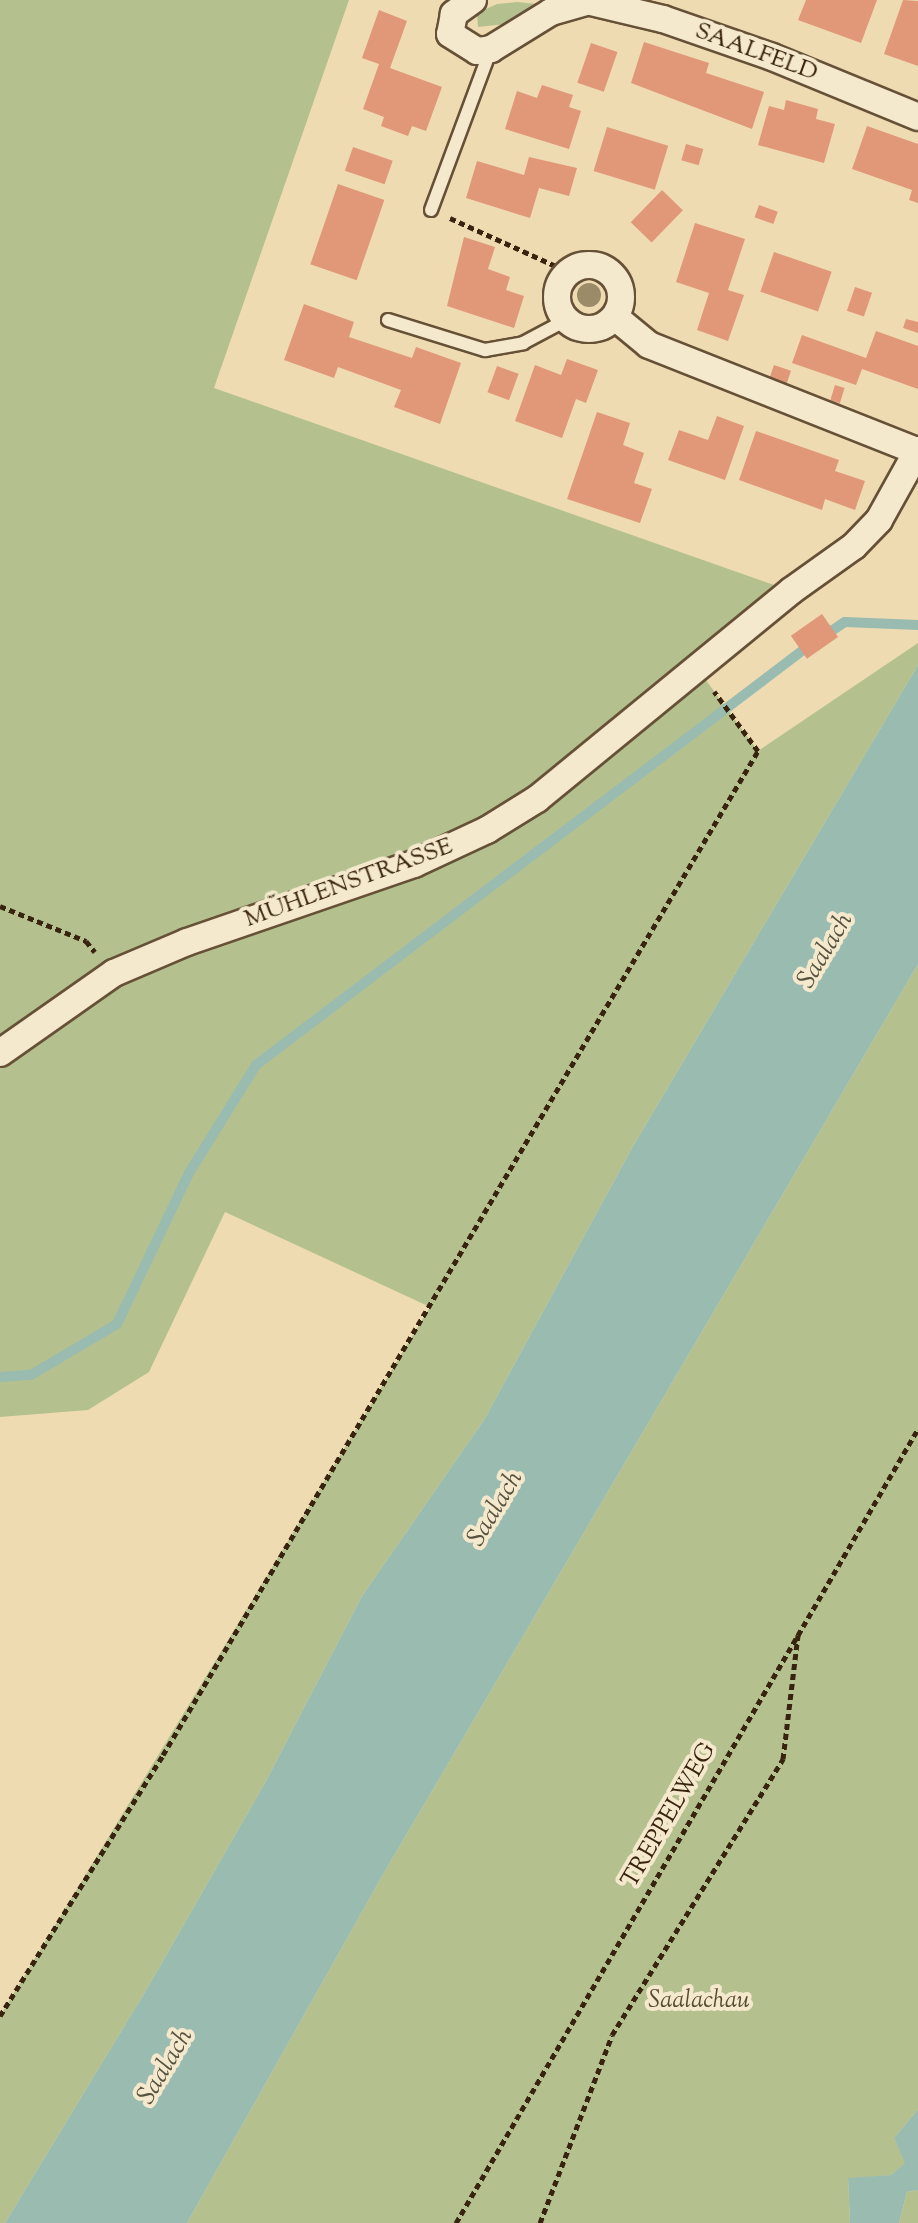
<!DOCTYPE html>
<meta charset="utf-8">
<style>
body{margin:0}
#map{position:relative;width:918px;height:2223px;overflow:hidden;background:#eedbb2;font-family:"Sorts Mill Goudy",serif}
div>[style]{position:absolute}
.green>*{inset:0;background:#b4c18f}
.water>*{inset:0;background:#99bbb0}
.stream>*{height:10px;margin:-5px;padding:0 5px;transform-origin:5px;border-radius:5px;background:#99bbb0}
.building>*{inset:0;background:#e19878;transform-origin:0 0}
.path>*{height:5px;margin-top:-2.5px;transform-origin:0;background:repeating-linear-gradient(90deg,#38230e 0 6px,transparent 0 10px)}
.roads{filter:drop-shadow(2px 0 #665137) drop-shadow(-2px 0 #665137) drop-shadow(0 2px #665137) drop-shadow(0 -2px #665137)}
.service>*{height:12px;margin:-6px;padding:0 6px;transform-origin:6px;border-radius:6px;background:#f4e8cd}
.minor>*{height:26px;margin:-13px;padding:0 13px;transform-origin:13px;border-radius:13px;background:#f4e8cd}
.minor>.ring{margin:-13px;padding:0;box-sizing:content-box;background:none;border:26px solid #f4e8cd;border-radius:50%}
.trees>*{width:24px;height:24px;margin:-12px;border-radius:50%;background:#9b8b69}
span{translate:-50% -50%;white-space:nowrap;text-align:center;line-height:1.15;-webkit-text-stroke:8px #f4e8cd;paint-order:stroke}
.street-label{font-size:24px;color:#38230e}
.park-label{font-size:24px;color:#574a2e;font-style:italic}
.water-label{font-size:26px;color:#55513f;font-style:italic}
</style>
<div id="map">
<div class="green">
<i style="clip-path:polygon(0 0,349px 0,214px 388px,791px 591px,697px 668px,758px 751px,918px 643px,918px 665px,632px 1148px,484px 1420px,362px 1596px,266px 1781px,148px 1987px,5px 2223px,0 2223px,0 2016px,430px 1307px,225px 1212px,149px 1372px,88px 1410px,0 1417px)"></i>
<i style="clip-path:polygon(497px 4px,517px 2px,537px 4px,506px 24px,478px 27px,477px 13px)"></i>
<i style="clip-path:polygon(918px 964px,918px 2109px,894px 2138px,906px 2163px,891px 2175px,848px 2179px,850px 2223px,187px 2223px,385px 1871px)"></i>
<i style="clip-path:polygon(918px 2190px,918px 2223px,899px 2223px,907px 2192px)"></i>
</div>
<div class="water">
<i style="clip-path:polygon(918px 665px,918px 964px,385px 1871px,187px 2223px,5px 2223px,148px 1987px,266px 1781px,362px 1596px,484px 1420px,632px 1148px)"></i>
<i style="clip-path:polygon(918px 2109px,918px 2190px,907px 2192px,899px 2223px,850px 2223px,848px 2178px,891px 2175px,905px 2163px,894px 2138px)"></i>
</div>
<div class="stream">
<i style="left:824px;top:636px;width:25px;rotate:-34deg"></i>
<i style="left:845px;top:622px;width:73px;rotate:2.4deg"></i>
<i style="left:0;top:1377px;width:31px;rotate:-4deg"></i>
<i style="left:31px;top:1375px;width:100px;rotate:-30.7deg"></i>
<i style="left:117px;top:1324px;width:167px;rotate:-64.5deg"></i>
<i style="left:189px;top:1173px;width:127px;rotate:-58.2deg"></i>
<i style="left:256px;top:1065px;width:697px;rotate:-37.18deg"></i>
</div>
<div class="building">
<i style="clip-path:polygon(806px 0,877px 0,861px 43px,798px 20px)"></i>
<i style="clip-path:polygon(903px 0,918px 1px,918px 66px,884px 54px)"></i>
<i style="clip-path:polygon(379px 10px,407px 21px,390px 68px,442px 87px,426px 131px,412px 126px,408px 136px,381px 126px,384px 117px,363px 109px,379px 64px,362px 58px)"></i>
<i style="clip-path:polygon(644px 42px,709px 63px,706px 73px,764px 92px,752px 129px,631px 83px)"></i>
<i style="left:591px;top:43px;width:28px;height:42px;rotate:19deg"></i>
<i style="clip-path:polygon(542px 85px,573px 95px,569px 107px,581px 111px,569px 149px,505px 129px,517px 91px,537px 98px)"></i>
<i style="clip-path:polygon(786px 100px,818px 109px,816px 119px,835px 124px,824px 163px,758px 145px,769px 106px,784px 110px)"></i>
<i style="clip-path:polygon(867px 126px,918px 144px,918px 203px,909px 200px,912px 190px,852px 169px)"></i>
<i style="left:607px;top:127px;width:64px;height:46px;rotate:17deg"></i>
<i style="left:686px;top:144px;width:18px;height:17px;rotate:16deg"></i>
<i style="left:353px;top:147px;width:42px;height:25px;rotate:19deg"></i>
<i style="clip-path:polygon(529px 157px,577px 168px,569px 196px,539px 188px,530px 218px,466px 198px,477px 161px,524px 175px)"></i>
<i style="left:338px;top:184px;width:49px;height:85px;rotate:19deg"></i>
<i style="left:662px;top:190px;width:29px;height:45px;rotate:44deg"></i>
<i style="left:759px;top:205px;width:20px;height:13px;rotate:20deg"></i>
<i style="clip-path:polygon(695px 223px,745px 239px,728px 290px,744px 295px,728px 341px,697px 330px,709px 293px,676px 282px)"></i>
<i style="clip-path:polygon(464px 237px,495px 247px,488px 269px,510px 277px,506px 290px,524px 296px,514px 328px,447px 306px)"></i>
<i style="left:774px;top:252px;width:61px;height:42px;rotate:19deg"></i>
<i style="left:855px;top:287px;width:18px;height:25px;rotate:19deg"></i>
<i style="clip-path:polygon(304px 304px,354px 322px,349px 337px,412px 358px,416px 347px,461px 363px,440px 424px,394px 407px,401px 390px,338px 367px,334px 378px,284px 360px)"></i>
<i style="clip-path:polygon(906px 319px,918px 322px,918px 333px,903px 328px)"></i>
<i style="clip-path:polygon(876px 331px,918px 346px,918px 389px,862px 369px,856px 385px,792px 363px,802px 335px,866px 358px)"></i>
<i style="clip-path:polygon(567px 359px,598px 370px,586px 403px,576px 399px,562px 438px,515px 421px,535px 365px,561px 375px)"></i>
<i style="left:774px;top:365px;width:18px;height:17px;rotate:19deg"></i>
<i style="left:497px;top:366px;width:23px;height:28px;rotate:20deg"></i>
<i style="left:835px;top:385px;width:10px;height:16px;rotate:17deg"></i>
<i style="clip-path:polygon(597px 412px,630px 423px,623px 445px,644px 453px,634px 483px,652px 489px,640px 523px,567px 499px)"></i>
<i style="clip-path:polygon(717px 416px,744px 426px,725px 480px,668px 460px,679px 430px,708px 440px)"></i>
<i style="clip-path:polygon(756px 431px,839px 460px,835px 471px,865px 481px,855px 510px,825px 499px,822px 510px,739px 480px)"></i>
<i style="left:822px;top:614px;width:28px;height:38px;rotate:55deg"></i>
</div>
<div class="path">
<i style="left:450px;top:218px;width:131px;rotate:24.4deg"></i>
<i style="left:0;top:906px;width:93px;rotate:22.1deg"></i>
<i style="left:86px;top:941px;width:14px;rotate:51deg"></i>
<i style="left:0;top:2016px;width:308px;rotate:-58deg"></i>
<i style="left:163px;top:1755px;width:1167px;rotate:-59.35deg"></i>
<i style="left:758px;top:751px;width:74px;rotate:-126.3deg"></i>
<i style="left:456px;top:2223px;width:919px;rotate:-59.81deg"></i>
<i style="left:540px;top:2223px;width:201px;rotate:-69deg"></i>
<i style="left:612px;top:2035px;width:325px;rotate:-58.2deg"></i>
<i style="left:783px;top:1759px;width:125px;rotate:-83.1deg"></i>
</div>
<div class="roads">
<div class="service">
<i style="left:431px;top:210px;width:172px;rotate:-69.6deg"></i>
<i style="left:388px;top:320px;width:102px;rotate:17.2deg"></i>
<i style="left:485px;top:350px;width:39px;rotate:-10deg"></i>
<i style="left:523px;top:343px;width:49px;rotate:-28.1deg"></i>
</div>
<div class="minor">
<i style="left:473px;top:0;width:24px;rotate:144deg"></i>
<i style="left:454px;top:14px;width:20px;rotate:101deg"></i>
<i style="left:450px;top:34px;width:32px;rotate:32deg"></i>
<i style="left:477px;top:51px;width:14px;rotate:-8deg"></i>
<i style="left:491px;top:49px;width:70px;rotate:-31.7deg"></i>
<i style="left:551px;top:12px;width:40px;rotate:-16deg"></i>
<i style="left:583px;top:0;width:82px;rotate:13.4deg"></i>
<i style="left:663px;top:19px;width:115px;rotate:19.2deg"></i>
<i style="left:772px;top:57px;width:158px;rotate:22.3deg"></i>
<i class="ring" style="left:557px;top:265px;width:38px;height:38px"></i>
<i style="left:615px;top:317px;width:44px;rotate:39.5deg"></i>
<i style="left:649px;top:345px;width:288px;rotate:21.6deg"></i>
<i style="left:0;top:1053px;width:139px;rotate:-35.1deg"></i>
<i style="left:114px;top:973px;width:79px;rotate:-23deg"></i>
<i style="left:187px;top:942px;width:240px;rotate:-19deg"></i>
<i style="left:414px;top:864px;width:81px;rotate:-25deg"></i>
<i style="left:487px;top:830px;width:59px;rotate:-31.8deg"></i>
<i style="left:537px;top:799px;width:328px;rotate:-39.3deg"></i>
<i style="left:791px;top:591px;width:77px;rotate:-35.5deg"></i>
<i style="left:854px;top:546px;width:36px;rotate:-46deg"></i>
<i style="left:879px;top:520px;width:80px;rotate:-60.9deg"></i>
</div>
</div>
<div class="trees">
<i style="left:589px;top:295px"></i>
</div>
<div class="street-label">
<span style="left:756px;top:53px;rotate:20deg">SAALFELD</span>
<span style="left:349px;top:884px;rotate:-20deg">MÜHLENSTRASSE</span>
<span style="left:670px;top:1816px;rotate:-60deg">TREPPELWEG</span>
</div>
<div class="park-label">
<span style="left:699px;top:2002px">Saalachau</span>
</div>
<div class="water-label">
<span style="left:826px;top:951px;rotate:-59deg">Saalach</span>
<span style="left:496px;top:1509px;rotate:-59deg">Saalach</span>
<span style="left:166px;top:2067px;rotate:-59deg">Saalach</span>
</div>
</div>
